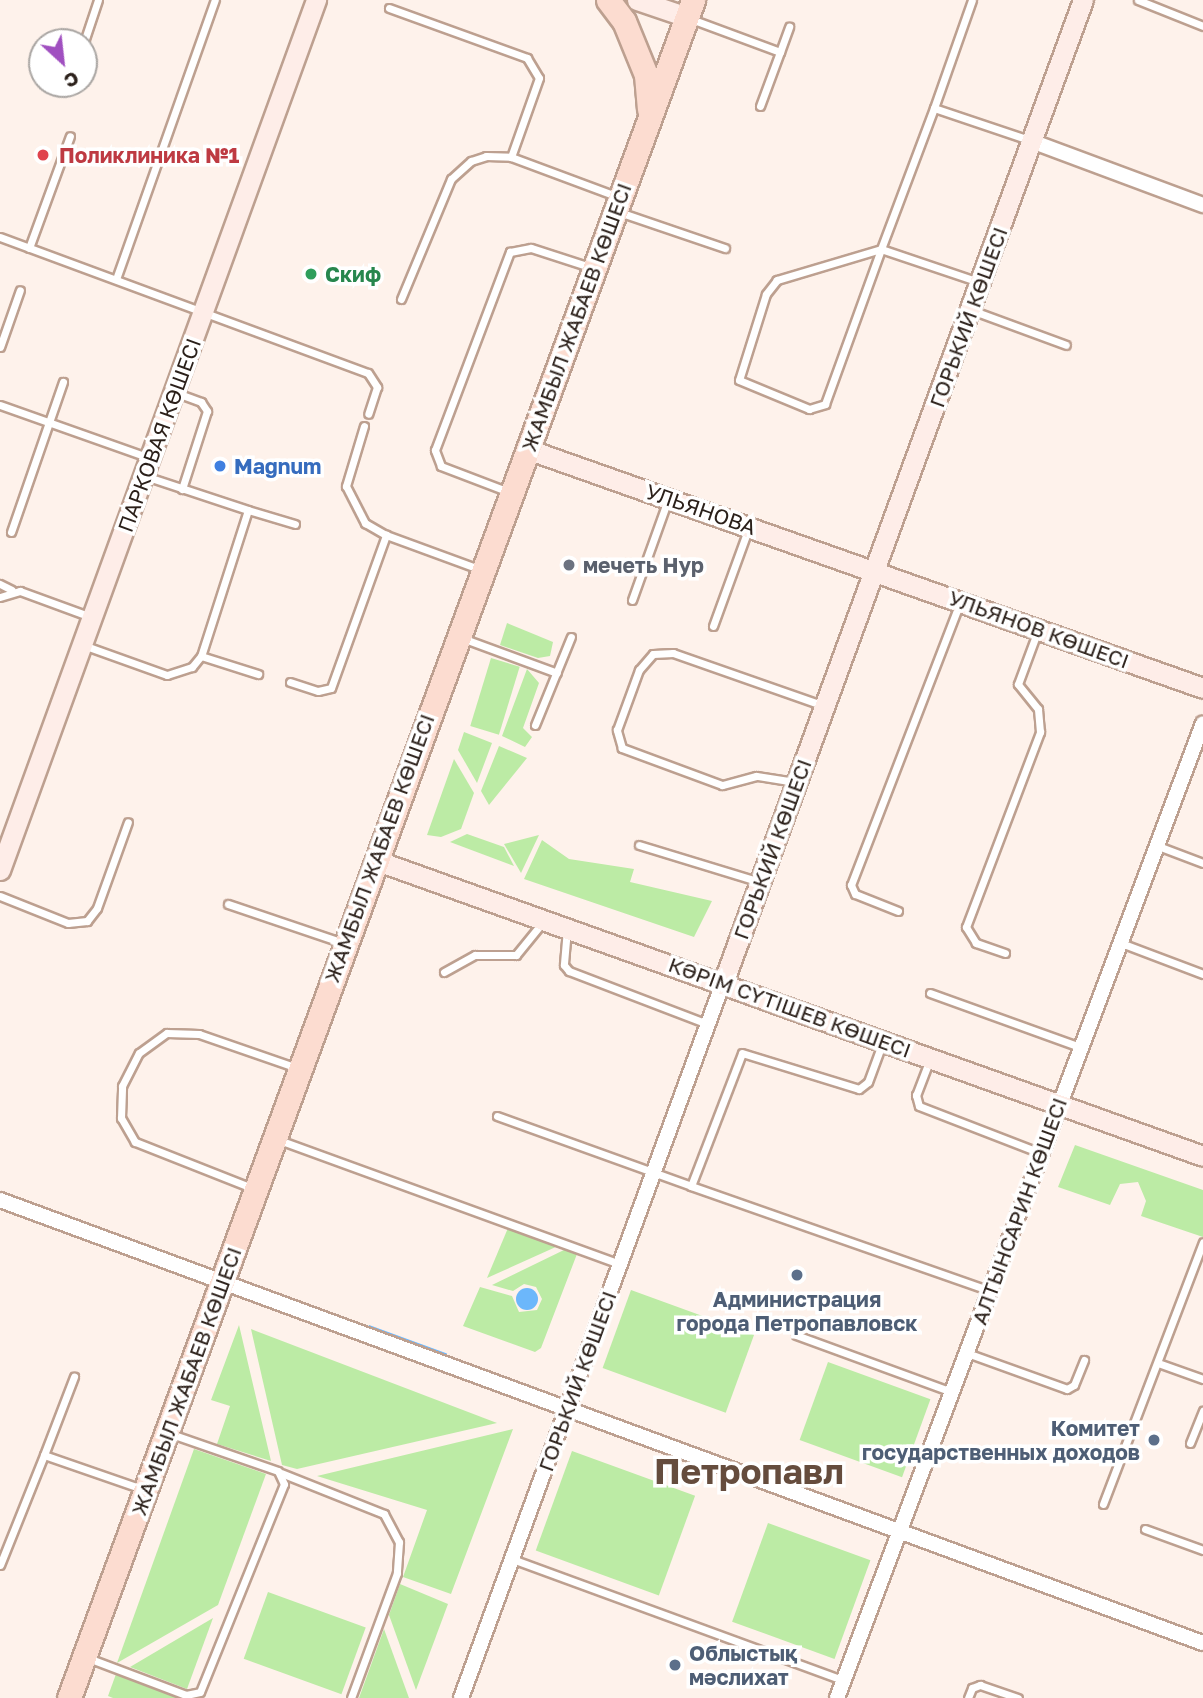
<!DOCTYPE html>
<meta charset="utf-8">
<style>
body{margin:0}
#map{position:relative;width:1203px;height:1698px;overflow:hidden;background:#fef2eb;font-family:"Golos Text",sans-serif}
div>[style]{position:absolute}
.green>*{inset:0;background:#bceba5;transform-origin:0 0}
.water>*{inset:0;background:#6cb7fb;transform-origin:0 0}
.round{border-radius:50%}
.roads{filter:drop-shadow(2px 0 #bda090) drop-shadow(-2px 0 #bda090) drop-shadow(0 2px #bda090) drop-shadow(0 -2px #bda090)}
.lane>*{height:7px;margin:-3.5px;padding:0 3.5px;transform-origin:3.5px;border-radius:3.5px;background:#fff}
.street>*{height:14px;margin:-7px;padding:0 7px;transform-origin:7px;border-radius:7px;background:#fff}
.secondary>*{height:19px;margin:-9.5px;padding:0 9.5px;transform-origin:9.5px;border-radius:9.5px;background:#feede8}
.primary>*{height:23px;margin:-11.5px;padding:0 11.5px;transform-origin:11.5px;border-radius:11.5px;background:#fcdcd0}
.dots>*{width:19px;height:19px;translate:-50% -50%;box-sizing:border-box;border:4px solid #fff;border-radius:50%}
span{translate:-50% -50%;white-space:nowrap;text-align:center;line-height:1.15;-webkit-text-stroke:7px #fff;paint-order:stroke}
.health-label{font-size:21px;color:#be3a42;font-weight:700}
.left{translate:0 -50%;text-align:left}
.leisure-label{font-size:21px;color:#27864d;font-weight:700}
.street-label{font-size:21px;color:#2b201a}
.shop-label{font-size:21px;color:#366cbe;font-weight:700}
.worship-label{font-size:21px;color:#5b616d;font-weight:700}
.service-label{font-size:21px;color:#4e5e75;font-weight:700}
.right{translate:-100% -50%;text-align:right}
.town-label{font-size:35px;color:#654c3d;font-weight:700}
.north{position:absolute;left:28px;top:28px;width:70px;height:70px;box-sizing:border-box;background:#fff;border:2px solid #aaa6a3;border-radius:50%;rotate:153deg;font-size:19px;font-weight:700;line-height:28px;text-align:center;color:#2b201a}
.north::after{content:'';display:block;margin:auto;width:24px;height:32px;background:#a050c0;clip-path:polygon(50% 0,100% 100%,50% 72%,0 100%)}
</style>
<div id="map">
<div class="green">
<i style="clip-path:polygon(507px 623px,553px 642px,550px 656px,538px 658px,500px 645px)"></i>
<i style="left:491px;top:658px;width:30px;height:71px;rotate:17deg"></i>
<i style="clip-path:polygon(527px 669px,539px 683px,523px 728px,532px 737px,525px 747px,502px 736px)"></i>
<i style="clip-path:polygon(464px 732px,492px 743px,477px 783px,458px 750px)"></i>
<i style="clip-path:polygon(499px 746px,527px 758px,489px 805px,481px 791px)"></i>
<i style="clip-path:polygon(454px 759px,474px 793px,461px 829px,441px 837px,427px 835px)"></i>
<i style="clip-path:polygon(467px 834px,504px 847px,514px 866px,450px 842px)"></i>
<i style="clip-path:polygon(539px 835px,521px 873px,504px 844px)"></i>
<i style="clip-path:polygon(542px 840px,569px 859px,634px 869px,630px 882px,712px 901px,694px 937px,524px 879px)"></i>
<i style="clip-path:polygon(1075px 1145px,1203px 1190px,1203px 1237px,1141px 1216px,1146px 1201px,1138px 1182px,1120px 1184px,1110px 1205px,1058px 1187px)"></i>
<i style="clip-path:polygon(508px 1228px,558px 1246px,487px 1278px)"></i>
<i style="clip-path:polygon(566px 1249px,577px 1254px,541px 1348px,535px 1352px,463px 1326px,480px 1287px,512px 1296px,519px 1312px,537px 1310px,542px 1299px,536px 1287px,524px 1284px,513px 1291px,492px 1285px)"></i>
<i style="left:631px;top:1290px;width:131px;height:83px;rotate:20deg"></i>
<i style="clip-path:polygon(239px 1325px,271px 1461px,217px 1444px,230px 1406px,211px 1400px)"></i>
<i style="clip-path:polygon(251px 1329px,497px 1423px,297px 1469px,282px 1465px)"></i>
<i style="left:828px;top:1362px;width:109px;height:83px;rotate:20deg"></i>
<i style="clip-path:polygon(513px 1429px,451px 1594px,403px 1577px,427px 1510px,317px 1476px)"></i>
<i style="clip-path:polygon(194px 1449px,266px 1474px,218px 1605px,117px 1663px)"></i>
<i style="left:572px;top:1451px;width:131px;height:106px;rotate:20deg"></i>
<i style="left:768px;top:1523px;width:109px;height:105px;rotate:20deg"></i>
<i style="clip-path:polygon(400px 1584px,448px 1604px,416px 1690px,389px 1615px)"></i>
<i style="left:268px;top:1592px;width:104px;height:71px;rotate:20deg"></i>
<i style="clip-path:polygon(213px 1618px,187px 1689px,130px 1667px)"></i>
<i style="clip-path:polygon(384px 1629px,409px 1698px,359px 1698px)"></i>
<i style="clip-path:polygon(116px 1674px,180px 1698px,113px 1698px,108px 1696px)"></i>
</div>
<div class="water">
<i class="round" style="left:516px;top:1288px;width:22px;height:22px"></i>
<i style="left:369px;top:1325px;width:83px;height:18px;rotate:20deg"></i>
</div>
<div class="roads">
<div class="lane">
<i style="left:1138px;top:0;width:70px;rotate:21.8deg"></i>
<i style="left:389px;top:8px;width:147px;rotate:19.9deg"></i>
<i style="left:527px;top:58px;width:23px;rotate:59deg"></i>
<i style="left:539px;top:78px;width:84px;rotate:109.5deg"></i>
<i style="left:511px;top:157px;width:112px;rotate:20.4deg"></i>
<i style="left:691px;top:19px;width:95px;rotate:20.3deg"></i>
<i style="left:780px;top:52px;width:27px;rotate:-70deg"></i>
<i style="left:84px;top:42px;width:44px;rotate:-71.6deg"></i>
<i style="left:68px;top:86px;width:2px;rotate:-90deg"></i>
<i style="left:760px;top:106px;width:58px;rotate:-69.7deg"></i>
<i style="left:934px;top:108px;width:114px;rotate:-70.6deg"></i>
<i style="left:619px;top:212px;width:112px;rotate:18.8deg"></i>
<i style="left:0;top:237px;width:392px;rotate:20.3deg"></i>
<i style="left:368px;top:373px;width:17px;rotate:57deg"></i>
<i style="left:377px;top:387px;width:28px;rotate:108deg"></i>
<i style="left:29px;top:248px;width:119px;rotate:-69.9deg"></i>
<i style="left:116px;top:279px;width:296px;rotate:-70.5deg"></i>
<i style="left:979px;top:282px;width:103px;rotate:-161.4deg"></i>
<i style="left:881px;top:249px;width:109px;rotate:163.4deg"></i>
<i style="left:777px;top:280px;width:18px;rotate:128deg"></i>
<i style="left:766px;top:294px;width:90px;rotate:107.4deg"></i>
<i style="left:739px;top:380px;width:76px;rotate:22.5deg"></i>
<i style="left:809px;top:409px;width:17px;rotate:-17deg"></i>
<i style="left:825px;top:404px;width:165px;rotate:-70.1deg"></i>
<i style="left:881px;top:249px;width:151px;rotate:-69.4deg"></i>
<i style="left:934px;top:108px;width:100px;rotate:18.6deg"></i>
<i style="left:401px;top:299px;width:130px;rotate:-67.4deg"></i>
<i style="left:451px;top:179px;width:27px;rotate:-42deg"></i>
<i style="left:471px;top:161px;width:16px;rotate:-18deg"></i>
<i style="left:486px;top:156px;width:25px;rotate:2deg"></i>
<i style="left:971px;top:310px;width:101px;rotate:20.2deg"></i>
<i style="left:0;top:347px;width:60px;rotate:-70.7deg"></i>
<i style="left:174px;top:392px;width:29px;rotate:20deg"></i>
<i style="left:201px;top:402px;width:11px;rotate:56deg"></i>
<i style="left:207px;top:411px;width:82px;rotate:107.8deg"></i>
<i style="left:0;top:405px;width:159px;rotate:19.5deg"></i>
<i style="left:364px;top:426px;width:63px;rotate:106.7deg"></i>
<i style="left:346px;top:486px;width:42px;rotate:62.8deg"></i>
<i style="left:365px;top:523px;width:24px;rotate:30deg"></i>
<i style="left:145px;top:476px;width:108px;rotate:18.3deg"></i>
<i style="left:248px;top:510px;width:153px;rotate:107.8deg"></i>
<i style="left:509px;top:492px;width:73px;rotate:-159.1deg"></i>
<i style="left:441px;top:466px;width:17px;rotate:-111deg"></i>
<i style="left:435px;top:450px;width:212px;rotate:-69.3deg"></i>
<i style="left:510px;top:252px;width:21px;rotate:-11deg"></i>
<i style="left:531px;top:248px;width:62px;rotate:17.9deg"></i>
<i style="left:248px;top:510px;width:49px;rotate:16.6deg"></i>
<i style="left:11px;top:532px;width:159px;rotate:-70.9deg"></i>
<i style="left:0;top:584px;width:13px;rotate:27deg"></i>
<i style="left:0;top:597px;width:21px;rotate:-17deg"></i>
<i style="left:20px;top:591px;width:76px;rotate:20.1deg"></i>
<i style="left:632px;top:600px;width:104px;rotate:-70.3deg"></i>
<i style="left:713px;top:626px;width:102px;rotate:-70deg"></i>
<i style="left:462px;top:638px;width:101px;rotate:20.2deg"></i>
<i style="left:83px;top:645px;width:89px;rotate:19.7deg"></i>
<i style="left:167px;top:675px;width:26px;rotate:-18deg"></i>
<i style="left:192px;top:667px;width:14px;rotate:-51deg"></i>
<i style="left:201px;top:656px;width:60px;rotate:17.5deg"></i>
<i style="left:290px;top:682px;width:29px;rotate:18deg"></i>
<i style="left:318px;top:691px;width:13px;rotate:-13deg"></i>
<i style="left:331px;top:688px;width:163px;rotate:-70.2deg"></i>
<i style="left:386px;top:535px;width:99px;rotate:20.1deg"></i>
<i style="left:535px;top:725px;width:95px;rotate:-67.8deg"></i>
<i style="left:795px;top:782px;width:39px;rotate:-171deg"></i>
<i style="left:756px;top:776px;width:35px;rotate:165deg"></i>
<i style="left:722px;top:785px;width:107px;rotate:-159.7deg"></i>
<i style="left:622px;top:748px;width:19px;rotate:-106deg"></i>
<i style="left:617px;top:730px;width:64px;rotate:-69.9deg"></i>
<i style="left:639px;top:670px;width:21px;rotate:-49deg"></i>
<i style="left:653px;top:654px;width:20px;rotate:-3deg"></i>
<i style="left:673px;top:653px;width:160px;rotate:19.3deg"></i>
<i style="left:639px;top:845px;width:127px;rotate:17deg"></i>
<i style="left:1158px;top:846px;width:48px;rotate:20.7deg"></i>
<i style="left:0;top:896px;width:73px;rotate:21.7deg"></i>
<i style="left:68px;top:923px;width:19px;rotate:-6deg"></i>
<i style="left:87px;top:921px;width:16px;rotate:-52deg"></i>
<i style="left:97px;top:908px;width:91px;rotate:-70.2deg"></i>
<i style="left:228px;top:904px;width:121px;rotate:18.7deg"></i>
<i style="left:898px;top:911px;width:46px;rotate:-158.4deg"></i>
<i style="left:855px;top:894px;width:10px;rotate:-114deg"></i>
<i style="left:851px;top:885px;width:300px;rotate:-68.9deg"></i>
<i style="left:567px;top:929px;width:36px;rotate:95deg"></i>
<i style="left:564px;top:965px;width:8px;rotate:50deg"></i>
<i style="left:569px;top:971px;width:149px;rotate:20.9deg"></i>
<i style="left:1121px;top:943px;width:88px;rotate:20.7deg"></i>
<i style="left:1005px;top:953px;width:31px;rotate:-161deg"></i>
<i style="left:976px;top:943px;width:19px;rotate:-122deg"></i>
<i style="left:966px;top:927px;width:209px;rotate:-69.2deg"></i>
<i style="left:1040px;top:732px;width:23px;rotate:-95deg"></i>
<i style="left:1038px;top:709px;width:32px;rotate:-129deg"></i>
<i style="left:1018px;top:684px;width:58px;rotate:-69.7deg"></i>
<i style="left:444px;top:972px;width:35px;rotate:-29deg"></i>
<i style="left:475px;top:955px;width:41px"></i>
<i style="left:516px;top:955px;width:41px;rotate:-50.9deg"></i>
<i style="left:930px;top:993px;width:159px;rotate:19.8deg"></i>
<i style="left:930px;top:1059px;width:39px;rotate:111deg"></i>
<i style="left:916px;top:1095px;width:11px;rotate:75deg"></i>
<i style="left:919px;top:1106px;width:131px;rotate:21.1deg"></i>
<i style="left:497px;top:1116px;width:206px;rotate:19.8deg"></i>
<i style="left:691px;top:1186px;width:142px;rotate:-69deg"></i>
<i style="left:742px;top:1053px;width:122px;rotate:17.1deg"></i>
<i style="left:859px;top:1089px;width:11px;rotate:-38deg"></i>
<i style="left:868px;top:1082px;width:40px;rotate:-69.8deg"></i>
<i style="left:279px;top:1140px;width:363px;rotate:20deg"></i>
<i style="left:691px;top:1186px;width:317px;rotate:19.3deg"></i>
<i style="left:252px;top:1188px;width:126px;rotate:-158.5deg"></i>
<i style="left:135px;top:1142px;width:28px;rotate:-120deg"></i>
<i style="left:121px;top:1118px;width:32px;rotate:-88deg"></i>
<i style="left:122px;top:1086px;width:37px;rotate:-63deg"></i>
<i style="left:139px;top:1053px;width:34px;rotate:-36deg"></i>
<i style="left:167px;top:1033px;width:32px;rotate:2deg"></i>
<i style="left:199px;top:1034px;width:104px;rotate:19.1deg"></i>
<i style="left:796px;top:1335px;width:166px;rotate:20.1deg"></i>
<i style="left:967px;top:1353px;width:106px;rotate:19.8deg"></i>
<i style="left:1067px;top:1389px;width:8px;rotate:-30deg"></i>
<i style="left:1074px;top:1385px;width:27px;rotate:-68deg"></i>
<i style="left:1158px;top:1363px;width:48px;rotate:19.6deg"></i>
<i style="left:1190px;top:1443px;width:35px;rotate:-68deg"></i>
<i style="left:44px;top:1455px;width:84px;rotate:-69deg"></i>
<i style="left:281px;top:1473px;width:111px;rotate:21.7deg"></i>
<i style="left:384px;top:1514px;width:32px;rotate:62deg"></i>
<i style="left:399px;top:1542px;width:31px;rotate:94deg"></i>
<i style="left:397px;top:1573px;width:133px;rotate:110.2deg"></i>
<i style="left:1103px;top:1504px;width:280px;rotate:-69.1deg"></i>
<i style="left:1145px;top:1529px;width:62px;rotate:19.9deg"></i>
<i style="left:512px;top:1559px;width:352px;rotate:20.1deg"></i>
<i style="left:0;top:1565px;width:118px;rotate:-68.2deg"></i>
<i style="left:44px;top:1455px;width:104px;rotate:19.1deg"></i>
<i style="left:88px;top:1658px;width:105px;rotate:20.7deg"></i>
<i style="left:186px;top:1695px;width:14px;rotate:-12deg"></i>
<i style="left:200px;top:1692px;width:224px;rotate:-68deg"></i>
<i style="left:284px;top:1484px;width:14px;rotate:-115deg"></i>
<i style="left:278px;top:1471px;width:113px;rotate:-160.9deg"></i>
<i style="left:968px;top:1698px;width:11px;rotate:-68deg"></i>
<i style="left:972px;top:1688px;width:9px;rotate:-21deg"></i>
<i style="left:980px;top:1685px;width:40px;rotate:18.9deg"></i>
</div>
<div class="street">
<i style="left:1031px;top:141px;width:184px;rotate:20.4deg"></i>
<i style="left:0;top:1200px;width:1282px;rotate:20.22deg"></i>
<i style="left:461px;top:1698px;width:761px;rotate:-69.88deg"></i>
<i style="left:837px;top:1698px;width:1041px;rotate:-69.42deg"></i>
</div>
<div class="secondary">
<i style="left:637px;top:0;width:53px;rotate:18.8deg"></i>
<i style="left:527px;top:449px;width:717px;rotate:19.47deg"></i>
<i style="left:375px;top:860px;width:879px;rotate:19.67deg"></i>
<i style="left:0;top:870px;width:926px;rotate:-70.04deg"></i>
<i style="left:723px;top:983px;width:1047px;rotate:-69.89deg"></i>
</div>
<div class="primary">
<i style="left:608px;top:0;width:26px;rotate:53deg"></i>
<i style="left:624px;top:21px;width:58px;rotate:67.8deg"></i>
<i style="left:646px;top:75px;width:34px;rotate:85deg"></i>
<i style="left:69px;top:1698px;width:1809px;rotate:-69.82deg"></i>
</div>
</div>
<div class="dots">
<i style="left:43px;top:155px;background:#e0444e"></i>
<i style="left:311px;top:274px;background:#2e9e5b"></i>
<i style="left:220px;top:466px;background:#3f7fe0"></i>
<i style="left:569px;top:565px;background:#6b7280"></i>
<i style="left:797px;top:1275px;background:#5c6f8a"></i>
<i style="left:1154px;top:1440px;background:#5c6f8a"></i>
<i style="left:675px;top:1665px;background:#5c6f8a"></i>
</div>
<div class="health-label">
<span class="left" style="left:59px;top:155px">Поликлиника №1</span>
</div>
<div class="leisure-label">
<span class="left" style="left:325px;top:274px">Скиф</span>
</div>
<div class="street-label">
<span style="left:576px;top:317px;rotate:-70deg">ЖАМБЫЛ ЖАБАЕВ КӨШЕСІ</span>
<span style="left:968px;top:317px;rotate:-70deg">ГОРЬКИЙ КӨШЕСІ</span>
<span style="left:159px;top:435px;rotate:-70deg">ПАРКОВАЯ КӨШЕСІ</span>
<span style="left:701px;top:509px;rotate:19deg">УЛЬЯНОВА</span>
<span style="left:1039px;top:629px;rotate:20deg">УЛЬЯНОВ КӨШЕСІ</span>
<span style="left:379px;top:848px;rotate:-70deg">ЖАМБЫЛ ЖАБАЕВ КӨШЕСІ</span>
<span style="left:772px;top:849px;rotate:-70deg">ГОРЬКИЙ КӨШЕСІ</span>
<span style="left:790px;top:1007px;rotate:20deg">КӘРІМ СҮТІШЕВ КӨШЕСІ</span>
<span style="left:1019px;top:1211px;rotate:-70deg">АЛТЫНСАРИН КӨШЕСІ</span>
<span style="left:186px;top:1381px;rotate:-70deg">ЖАМБЫЛ ЖАБАЕВ КӨШЕСІ</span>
<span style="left:577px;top:1381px;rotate:-70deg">ГОРЬКИЙ КӨШЕСІ</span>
</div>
<div class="shop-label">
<span class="left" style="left:234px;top:466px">Magnum</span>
</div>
<div class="worship-label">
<span class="left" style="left:583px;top:565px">мечеть Нур</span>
</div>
<div class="service-label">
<span style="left:797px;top:1311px">Администрация<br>города Петропавловск</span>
<span class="right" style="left:1140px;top:1440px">Комитет<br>государственных доходов</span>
<span class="left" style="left:689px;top:1665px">Облыстық<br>мәслихат</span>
</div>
<div class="town-label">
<span style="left:749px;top:1471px">Петропавл</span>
</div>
<div class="north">С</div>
</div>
